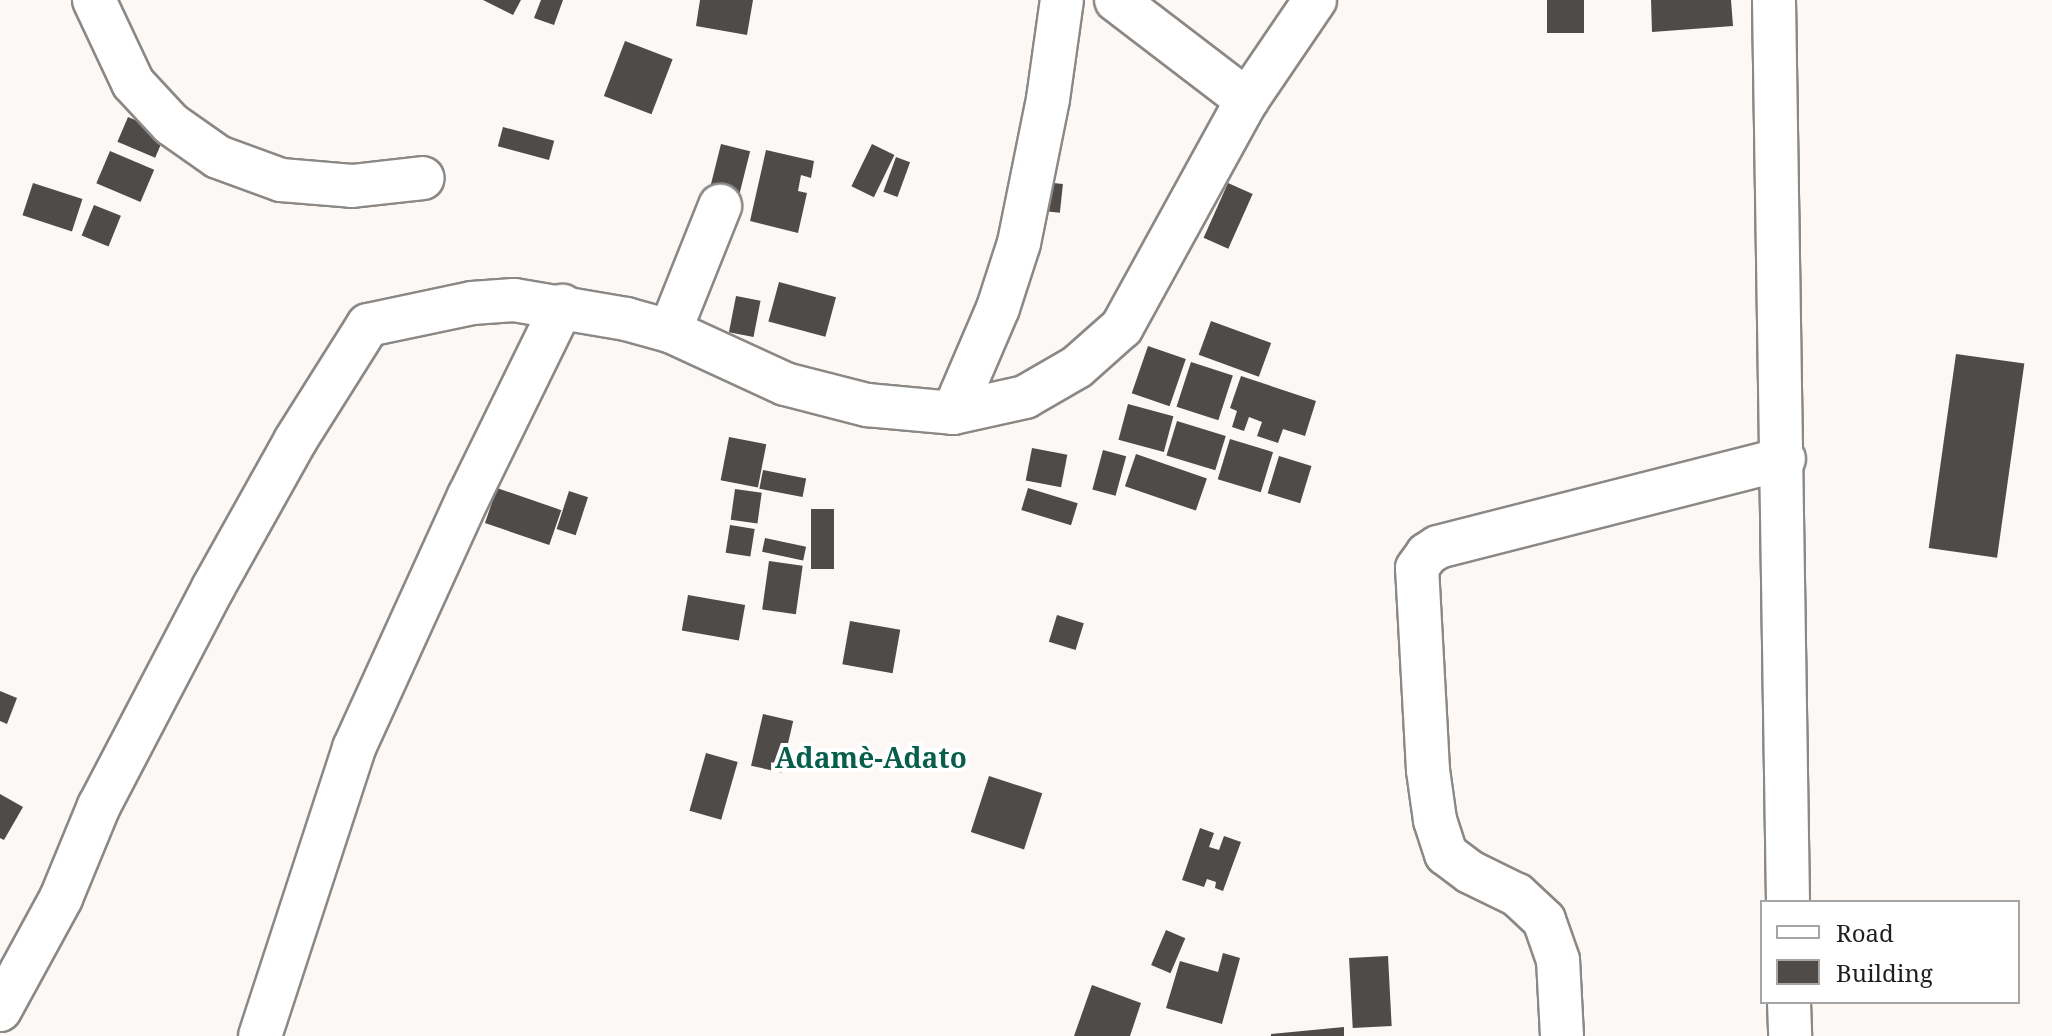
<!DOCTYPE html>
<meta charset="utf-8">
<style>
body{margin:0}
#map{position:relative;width:2052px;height:1036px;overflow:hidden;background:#fbf8f5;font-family:"Noto Serif",serif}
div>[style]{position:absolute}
.building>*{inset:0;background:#4e4b49;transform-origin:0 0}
.roads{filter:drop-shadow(2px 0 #8b8885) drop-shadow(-2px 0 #8b8885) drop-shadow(0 2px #8b8885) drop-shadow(0 -2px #8b8885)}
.minor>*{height:42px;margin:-21px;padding:0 21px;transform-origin:21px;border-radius:21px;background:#fff}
span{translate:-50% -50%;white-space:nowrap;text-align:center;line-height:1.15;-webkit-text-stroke:8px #fff;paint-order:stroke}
.neighbourhood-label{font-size:28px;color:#075e4c;font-weight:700}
.legend{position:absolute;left:1760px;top:900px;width:260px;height:104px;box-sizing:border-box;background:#fff;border:2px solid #a6a5a5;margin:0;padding:10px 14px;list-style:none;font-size:24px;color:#211f1e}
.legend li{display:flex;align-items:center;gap:16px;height:40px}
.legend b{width:40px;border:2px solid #a6a5a5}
</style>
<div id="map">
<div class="building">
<i style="clip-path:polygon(483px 0,521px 0,513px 15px)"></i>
<i style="clip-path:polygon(541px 0,563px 0,554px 25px,534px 18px)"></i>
<i style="clip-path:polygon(700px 0,753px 0,747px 35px,696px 26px)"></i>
<i style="left:1547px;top:0;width:37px;height:33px"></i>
<i style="clip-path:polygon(1651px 0,1731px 0,1733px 26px,1652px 32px)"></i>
<i style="left:625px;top:41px;width:51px;height:59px;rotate:21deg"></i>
<i style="left:128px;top:117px;width:41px;height:27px;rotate:23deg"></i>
<i style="left:503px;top:127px;width:53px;height:20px;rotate:15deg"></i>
<i style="left:721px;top:144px;width:30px;height:52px;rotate:14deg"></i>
<i style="left:872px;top:144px;width:25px;height:47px;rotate:26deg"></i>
<i style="clip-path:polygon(766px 150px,814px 161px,811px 178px,801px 175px,798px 191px,807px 193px,798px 233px,750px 221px)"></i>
<i style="left:110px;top:151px;width:48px;height:35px;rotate:23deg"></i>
<i style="left:896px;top:157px;width:15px;height:37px;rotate:20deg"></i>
<i style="left:1044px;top:182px;width:19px;height:29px;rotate:6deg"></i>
<i style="left:33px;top:183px;width:52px;height:34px;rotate:18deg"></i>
<i style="left:1228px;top:183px;width:27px;height:60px;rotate:24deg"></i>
<i style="left:94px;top:205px;width:29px;height:33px;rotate:22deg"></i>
<i style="left:779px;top:282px;width:59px;height:41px;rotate:15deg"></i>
<i style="left:736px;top:296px;width:25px;height:37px;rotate:11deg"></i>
<i style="left:1211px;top:321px;width:64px;height:36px;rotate:20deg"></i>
<i style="left:1148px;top:346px;width:40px;height:50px;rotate:19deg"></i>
<i style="left:1956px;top:354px;width:69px;height:196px;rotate:8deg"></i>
<i style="left:1191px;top:362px;width:44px;height:47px;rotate:18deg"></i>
<i style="clip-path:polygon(1241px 376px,1316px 401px,1305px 436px,1283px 429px,1278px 443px,1257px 436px,1262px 422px,1249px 417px,1244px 431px,1232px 427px,1237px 411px,1230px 408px)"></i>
<i style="left:1128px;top:404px;width:47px;height:37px;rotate:15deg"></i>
<i style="left:1177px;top:421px;width:51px;height:36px;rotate:17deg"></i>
<i style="left:729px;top:437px;width:38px;height:44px;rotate:11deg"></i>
<i style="left:1230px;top:439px;width:45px;height:42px;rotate:17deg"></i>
<i style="left:1032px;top:448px;width:36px;height:33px;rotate:11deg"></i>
<i style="left:1103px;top:450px;width:24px;height:41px;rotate:15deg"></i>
<i style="left:1136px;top:454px;width:75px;height:34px;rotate:19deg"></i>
<i style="left:1279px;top:456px;width:34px;height:39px;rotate:17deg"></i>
<i style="left:763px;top:470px;width:44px;height:19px;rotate:11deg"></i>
<i style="left:497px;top:488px;width:68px;height:37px;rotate:19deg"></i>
<i style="left:1028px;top:488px;width:52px;height:23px;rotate:17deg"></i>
<i style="left:735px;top:489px;width:27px;height:31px;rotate:8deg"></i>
<i style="left:569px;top:491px;width:20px;height:40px;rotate:18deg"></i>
<i style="left:811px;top:509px;width:23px;height:60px"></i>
<i style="left:730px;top:525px;width:25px;height:28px;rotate:9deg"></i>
<i style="left:765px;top:538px;width:42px;height:14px;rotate:12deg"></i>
<i style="left:769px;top:561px;width:34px;height:49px;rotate:8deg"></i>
<i style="left:688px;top:595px;width:58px;height:36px;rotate:10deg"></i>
<i style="left:1057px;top:615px;width:28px;height:28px;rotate:17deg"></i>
<i style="left:850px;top:621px;width:51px;height:44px;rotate:10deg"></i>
<i style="clip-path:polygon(0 691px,17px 698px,7px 724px,0 721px)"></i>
<i style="left:763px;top:714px;width:31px;height:53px;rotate:13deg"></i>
<i style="left:706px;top:753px;width:33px;height:60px;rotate:16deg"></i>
<i style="left:989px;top:776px;width:56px;height:59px;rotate:18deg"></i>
<i style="clip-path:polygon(0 794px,23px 807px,4px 840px,0 838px)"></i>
<i style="clip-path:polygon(1200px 828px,1214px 833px,1209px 847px,1219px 850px,1224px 836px,1241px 842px,1223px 891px,1215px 888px,1216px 882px,1207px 879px,1204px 887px,1182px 880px)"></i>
<i style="left:1166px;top:930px;width:21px;height:38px;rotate:23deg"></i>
<i style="clip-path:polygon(1223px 953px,1240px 958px,1222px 1024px,1166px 1008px,1180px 961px,1218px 972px)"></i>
<i style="left:1388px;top:956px;width:70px;height:39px;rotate:87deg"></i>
<i style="clip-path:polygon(1092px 985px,1141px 1003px,1130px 1036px,1074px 1036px)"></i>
<i style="clip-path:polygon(1344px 1027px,1344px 1036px,1271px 1036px,1271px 1034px)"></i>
</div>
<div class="roads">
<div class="minor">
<i style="left:94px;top:0;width:92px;rotate:64.8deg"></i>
<i style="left:133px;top:83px;width:56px;rotate:47.2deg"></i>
<i style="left:171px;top:124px;width:57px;rotate:35.1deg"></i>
<i style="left:218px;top:157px;width:67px;rotate:20.1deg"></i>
<i style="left:281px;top:180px;width:71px;rotate:4.8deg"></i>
<i style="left:352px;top:186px;width:71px;rotate:-6.4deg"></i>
<i style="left:1116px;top:0;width:165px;rotate:37.4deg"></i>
<i style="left:1774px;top:0;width:902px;rotate:89.11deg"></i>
<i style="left:670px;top:331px;width:135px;rotate:-68.2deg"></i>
<i style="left:953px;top:413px;width:114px;rotate:-66.8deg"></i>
<i style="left:998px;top:308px;width:68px;rotate:-72.1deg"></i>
<i style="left:1019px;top:243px;width:147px;rotate:-78.6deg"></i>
<i style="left:1048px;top:99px;width:100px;rotate:-82deg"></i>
<i style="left:1789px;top:1002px;width:34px;rotate:88deg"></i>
<i style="left:0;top:1010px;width:128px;rotate:-61.4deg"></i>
<i style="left:61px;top:898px;width:100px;rotate:-67.6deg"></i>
<i style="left:99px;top:806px;width:246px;rotate:-62.4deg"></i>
<i style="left:213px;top:588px;width:168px;rotate:-60.8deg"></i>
<i style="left:295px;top:441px;width:137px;rotate:-57.8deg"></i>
<i style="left:368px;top:325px;width:106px;rotate:-11.9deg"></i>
<i style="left:472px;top:303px;width:42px;rotate:-4.1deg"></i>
<i style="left:514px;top:300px;width:114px;rotate:9.6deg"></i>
<i style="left:626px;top:319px;width:46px;rotate:15.3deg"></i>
<i style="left:670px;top:331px;width:127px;rotate:24.7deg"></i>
<i style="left:785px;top:384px;width:85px;rotate:14.4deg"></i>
<i style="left:867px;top:405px;width:86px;rotate:5.3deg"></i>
<i style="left:953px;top:413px;width:74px;rotate:-12.5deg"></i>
<i style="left:1025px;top:397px;width:60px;rotate:-30deg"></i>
<i style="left:1077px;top:367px;width:60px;rotate:-41.6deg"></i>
<i style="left:1122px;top:327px;width:259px;rotate:-61.2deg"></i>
<i style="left:1247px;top:100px;width:121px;rotate:-55.8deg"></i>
<i style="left:260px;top:1036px;width:303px;rotate:-71.9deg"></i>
<i style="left:354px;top:748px;width:277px;rotate:-65.5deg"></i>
<i style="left:469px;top:496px;width:212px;rotate:-63.9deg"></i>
<i style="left:1562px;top:1036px;width:76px;rotate:-93deg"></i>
<i style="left:1558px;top:960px;width:42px;rotate:-109.3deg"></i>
<i style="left:1544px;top:920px;width:37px;rotate:-137deg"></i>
<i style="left:1517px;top:895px;width:52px;rotate:-153.9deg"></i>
<i style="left:1470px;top:872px;width:30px;rotate:-143deg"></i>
<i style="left:1446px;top:854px;width:36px;rotate:-108deg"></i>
<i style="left:1435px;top:820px;width:50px;rotate:-98deg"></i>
<i style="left:1428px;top:770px;width:202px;rotate:-93.1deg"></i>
<i style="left:1417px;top:568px;width:17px;rotate:-54deg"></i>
<i style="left:1427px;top:554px;width:13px;rotate:-32deg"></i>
<i style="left:1438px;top:547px;width:357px;rotate:-14.3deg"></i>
</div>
</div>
<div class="neighbourhood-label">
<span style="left:871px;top:757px">Adamè-Adato</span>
</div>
<ul class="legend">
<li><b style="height:10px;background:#fff"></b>Road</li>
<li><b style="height:22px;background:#4e4b49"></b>Building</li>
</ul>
</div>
